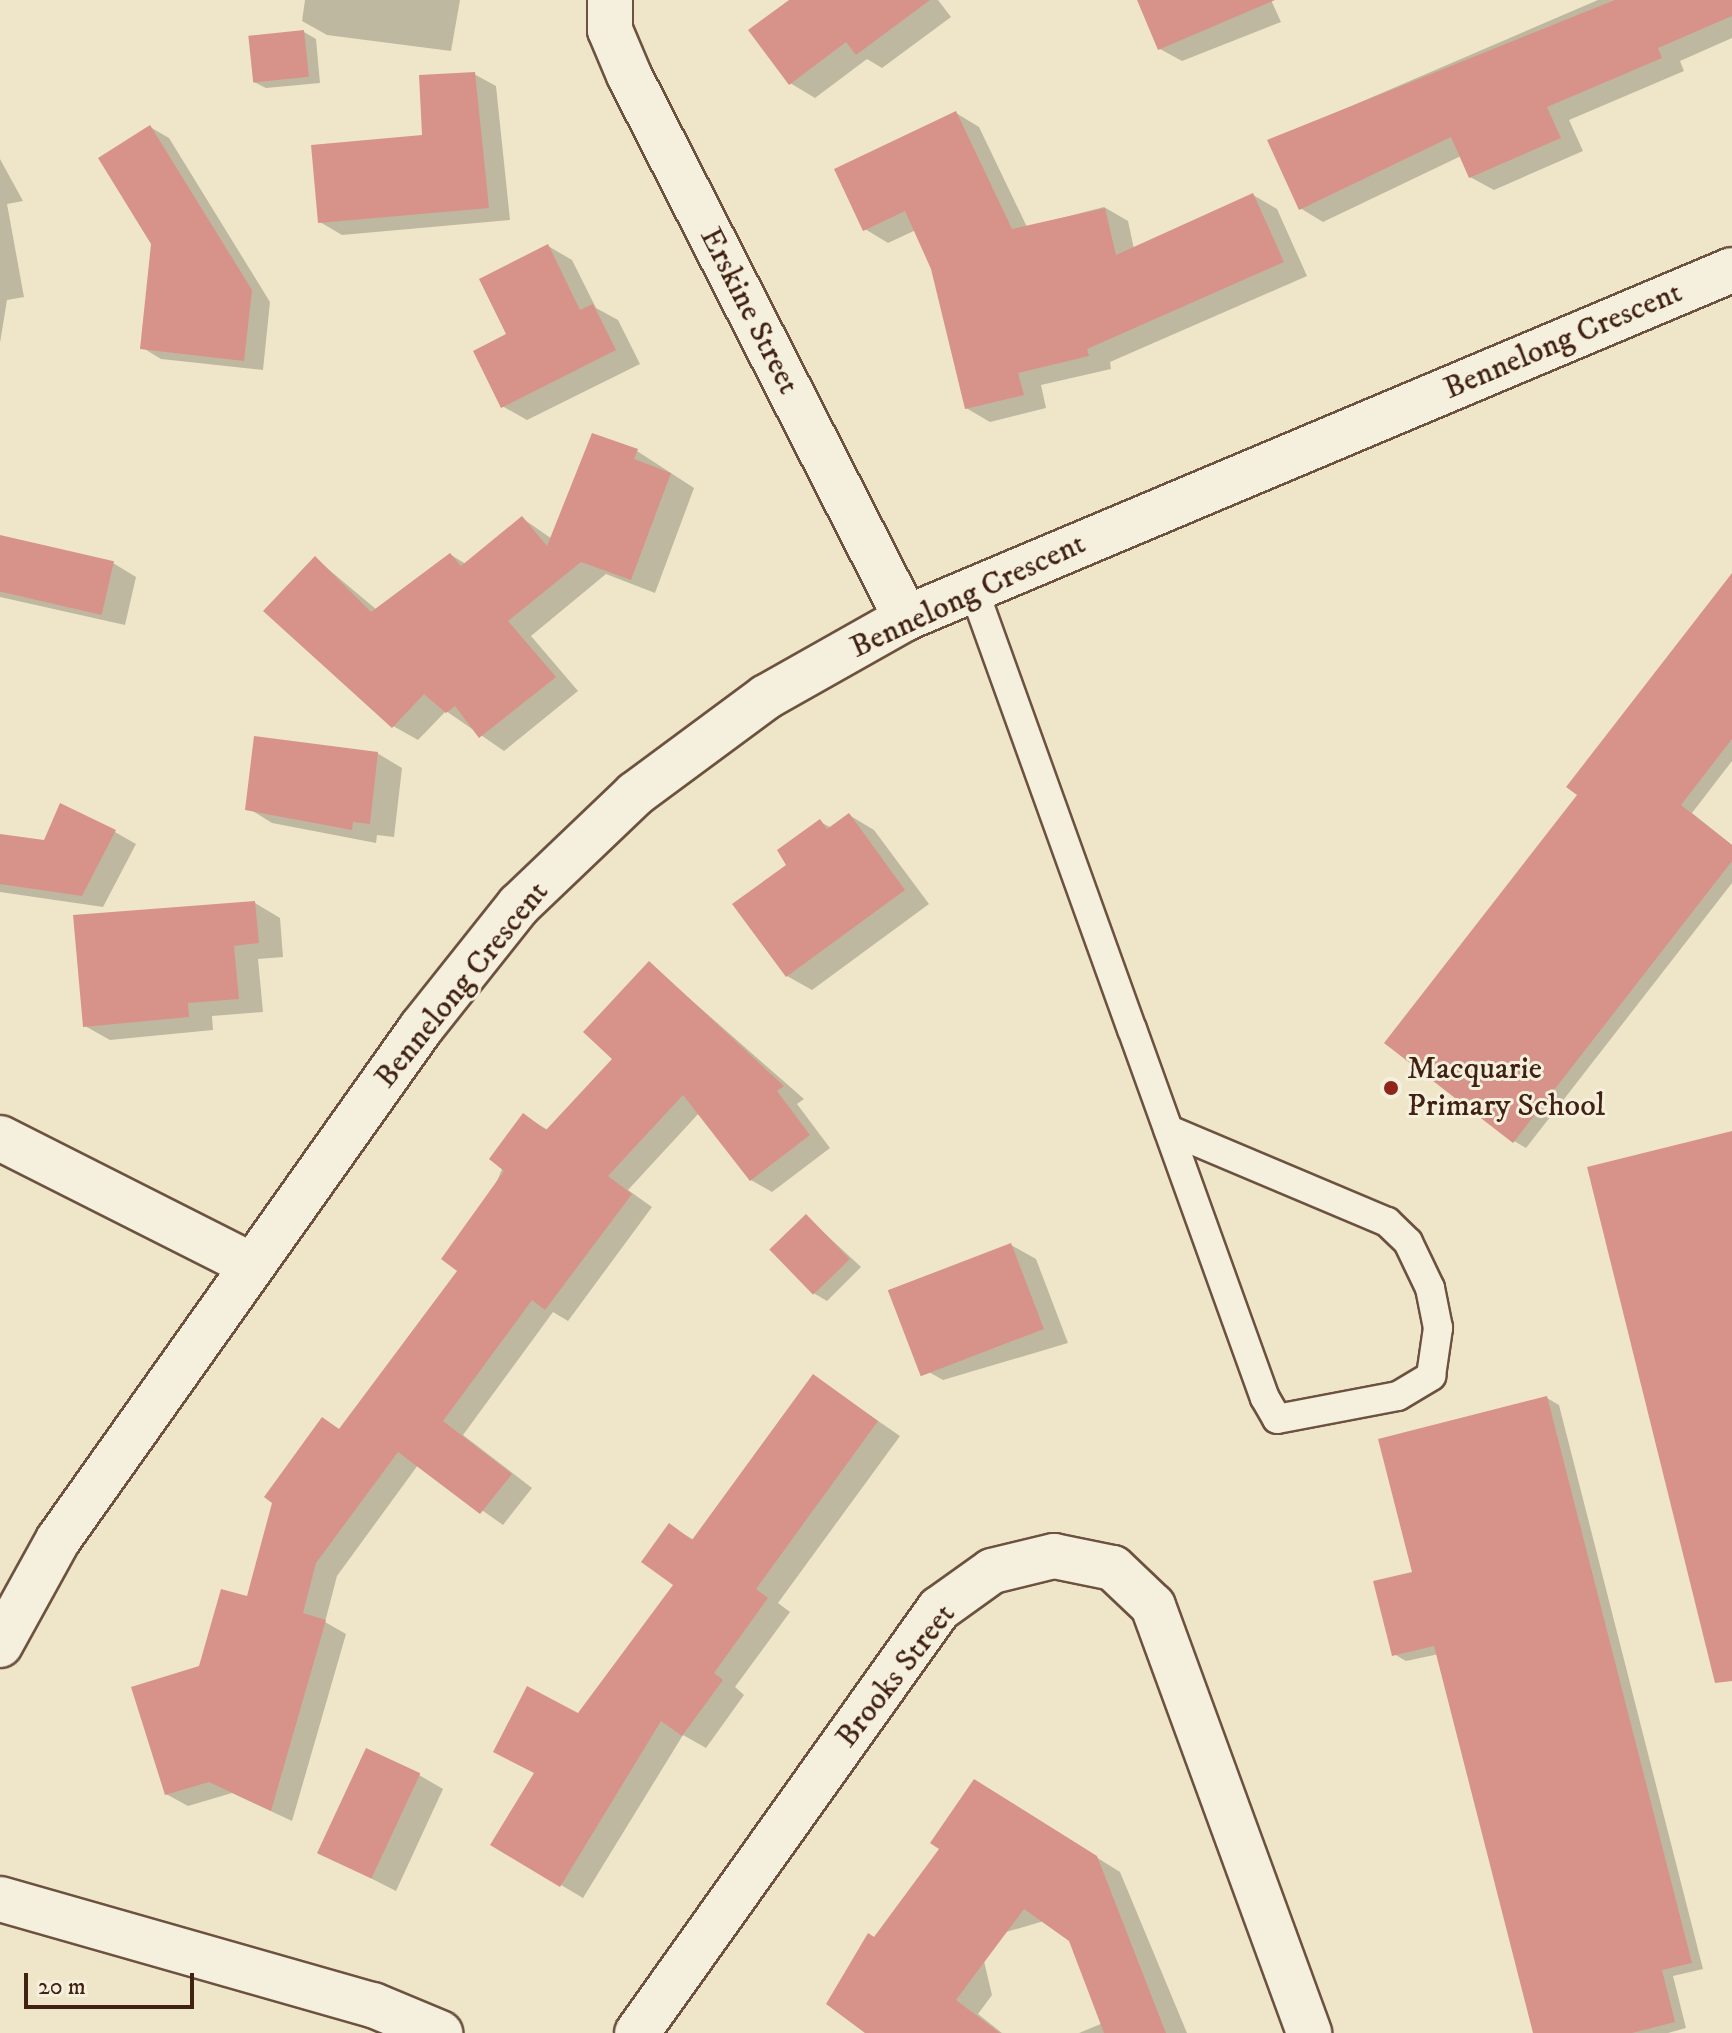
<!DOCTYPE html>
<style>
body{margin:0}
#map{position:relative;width:1732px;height:2033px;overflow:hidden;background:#efe6ca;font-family:"IM FELL DW Pica",serif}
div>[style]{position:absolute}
.shadow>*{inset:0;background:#0003}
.building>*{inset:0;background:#d7938a;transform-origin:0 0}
.roads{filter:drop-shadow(2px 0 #6c523f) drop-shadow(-2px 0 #6c523f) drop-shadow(0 2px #6c523f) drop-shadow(0 -2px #6c523f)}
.service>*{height:28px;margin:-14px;padding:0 14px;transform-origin:14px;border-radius:14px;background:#f5efdd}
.minor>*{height:44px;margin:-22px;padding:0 22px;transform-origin:22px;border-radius:22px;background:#f5efdd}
.dots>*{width:22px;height:22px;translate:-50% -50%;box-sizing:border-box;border:4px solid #f5efdd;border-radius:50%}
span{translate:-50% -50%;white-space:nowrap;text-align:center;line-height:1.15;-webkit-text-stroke:6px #f5efdd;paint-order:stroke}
.street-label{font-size:32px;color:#412111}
.poi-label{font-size:32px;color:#412111}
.left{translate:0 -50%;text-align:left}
.scale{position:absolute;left:24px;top:1973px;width:170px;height:36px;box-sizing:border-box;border:4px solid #412111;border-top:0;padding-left:10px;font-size:24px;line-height:28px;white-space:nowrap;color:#412111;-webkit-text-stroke:6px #f5efdd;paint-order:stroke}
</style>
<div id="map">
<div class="shadow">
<i style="clip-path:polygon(305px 0,460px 0,451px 51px,327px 35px,302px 21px)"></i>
<i style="clip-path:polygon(793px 0,938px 0,951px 17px,882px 68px,867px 59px,815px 98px,790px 83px)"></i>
<i style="clip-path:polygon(1139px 0,1271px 0,1281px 22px,1182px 61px,1160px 49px)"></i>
<i style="clip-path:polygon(1598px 0,1732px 0,1732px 38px,1680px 61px,1684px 71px,1569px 120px,1583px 151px,1494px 190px,1470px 177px,1461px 156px,1323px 222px,1300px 208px,1270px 141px)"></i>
<i style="clip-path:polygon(304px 32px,316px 39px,320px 83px,266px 88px,254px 82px)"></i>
<i style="clip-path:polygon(474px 74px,496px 86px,510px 220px,342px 235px,320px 222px,425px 137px)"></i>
<i style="clip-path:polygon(956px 113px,979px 127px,1027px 227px,1104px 207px,1128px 221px,1134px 249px,1253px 195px,1277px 209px,1307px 276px,1110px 362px,1111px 369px,1041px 385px,1046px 408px,990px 422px,966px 408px,933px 268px,916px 230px,888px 243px,865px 229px)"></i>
<i style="clip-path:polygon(150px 127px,169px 138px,270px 302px,263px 370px,161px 359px,143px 348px,153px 244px)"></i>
<i style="clip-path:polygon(0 159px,23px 201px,7px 204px,24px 297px,7px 300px,0 343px)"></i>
<i style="clip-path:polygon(548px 246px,572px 260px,596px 308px,618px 320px,640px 364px,527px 420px,502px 406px,509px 335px)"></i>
<i style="clip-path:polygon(637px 451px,694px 488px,655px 593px,606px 574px,531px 636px,578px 691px,504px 751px,446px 711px,418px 740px,393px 726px,315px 558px,377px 610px,451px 555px,466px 564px,522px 518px,552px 539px)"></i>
<i style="clip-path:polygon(0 537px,113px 563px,136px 577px,125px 625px,0 597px)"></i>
<i style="clip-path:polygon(1732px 577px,1732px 761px,1692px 813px,1732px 845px,1732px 883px,1526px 1148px,1514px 1141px,1580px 795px)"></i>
<i style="clip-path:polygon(377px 753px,402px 768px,394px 837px,377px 835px,376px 843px,272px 823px,248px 808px)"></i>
<i style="clip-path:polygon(849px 815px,874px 830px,929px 904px,812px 990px,787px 976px,789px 865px,820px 822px,832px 828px)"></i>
<i style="clip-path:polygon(115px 832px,136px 844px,103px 907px,0 892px,0 836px,45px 842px)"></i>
<i style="clip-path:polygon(255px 903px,280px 918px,283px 957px,258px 959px,263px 1012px,212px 1016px,213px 1030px,110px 1040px,85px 1026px)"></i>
<i style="clip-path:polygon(649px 963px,804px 1099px,797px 1104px,830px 1148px,772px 1192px,751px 1180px,700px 1112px,628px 1190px,652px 1207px,568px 1321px,553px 1312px,463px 1435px,532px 1488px,503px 1525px,418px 1465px,337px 1576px,325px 1622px,346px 1634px,292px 1821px,232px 1793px,188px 1806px,166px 1794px,200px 1668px,248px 1599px,323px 1420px,341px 1430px,460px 1270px,524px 1116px,548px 1130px,615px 1058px)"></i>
<i style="clip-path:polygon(806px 1216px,861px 1267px,827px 1301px,815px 1294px)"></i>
<i style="clip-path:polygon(1011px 1245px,1036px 1259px,1068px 1343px,943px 1380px,918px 1366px)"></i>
<i style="clip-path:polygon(813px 1376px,900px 1436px,778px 1603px,790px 1612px,735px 1687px,744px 1695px,706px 1748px,683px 1735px,583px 1898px,492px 1844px,676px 1585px,670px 1526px,694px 1540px)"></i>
<i style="clip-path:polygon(1547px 1398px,1559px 1405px,1703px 1969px,1673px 1976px,1686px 2028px,1668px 2033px,1537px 2033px,1439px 1654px,1406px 1661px,1394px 1654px,1414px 1573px)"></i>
<i style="clip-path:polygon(419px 1775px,443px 1789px,396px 1891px,323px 1854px)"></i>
<i style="clip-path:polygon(997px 1795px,1120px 1872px,1187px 2033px,1079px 2033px,1103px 2023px,1071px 1939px,1044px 1921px,979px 1940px,992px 1995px,978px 2014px,1002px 2033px,869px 2033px,875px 1939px)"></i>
</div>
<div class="building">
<i style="clip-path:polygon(789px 0,930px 0,856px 55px,846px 42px,789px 85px,748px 30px)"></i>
<i style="clip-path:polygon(1137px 0,1275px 0,1158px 50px)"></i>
<i style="clip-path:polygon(1615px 0,1732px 0,1732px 16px,1658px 48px,1662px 58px,1547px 107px,1561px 138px,1469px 178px,1451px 137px,1299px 210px,1267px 140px)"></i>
<i style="left:304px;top:30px;width:47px;height:56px;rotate:84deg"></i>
<i style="clip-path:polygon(475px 72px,489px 208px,318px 223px,311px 145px,422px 135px,419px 75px)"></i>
<i style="clip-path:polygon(956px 111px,1012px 229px,1105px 208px,1116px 255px,1253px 193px,1284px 262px,1087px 349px,1089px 356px,1018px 373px,1024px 395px,965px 409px,931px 269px,905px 211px,863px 231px,834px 169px)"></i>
<i style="clip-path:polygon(150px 125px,252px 290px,244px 361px,140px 349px,151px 244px,98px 158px)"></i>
<i style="clip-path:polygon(548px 244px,580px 310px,593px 304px,616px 350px,501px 408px,473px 351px,506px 334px,479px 279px)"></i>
<i style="clip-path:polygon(592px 433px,638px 449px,634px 459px,671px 473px,631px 580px,581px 562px,508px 621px,556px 677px,479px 738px,455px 706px,446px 713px,424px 694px,392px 728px,263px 611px,315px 556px,371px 612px,450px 553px,461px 566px,522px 516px,547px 546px)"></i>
<i style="left:0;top:535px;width:117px;height:55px;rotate:13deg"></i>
<i style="clip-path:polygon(1732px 573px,1732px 739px,1681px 805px,1732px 845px,1732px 861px,1513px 1143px,1384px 1043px,1577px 795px,1566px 787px)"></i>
<i style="clip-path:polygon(254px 736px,378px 752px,370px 824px,353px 822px,352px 830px,245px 810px)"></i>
<i style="clip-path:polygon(60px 803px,116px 830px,82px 896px,0 884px,0 834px,44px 840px)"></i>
<i style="clip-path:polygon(849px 813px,905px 890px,786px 977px,732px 904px,786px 865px,777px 850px,820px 819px,827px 829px)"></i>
<i style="clip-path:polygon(255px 901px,259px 943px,234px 946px,239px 999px,188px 1003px,189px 1017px,83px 1027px,73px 915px)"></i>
<i style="clip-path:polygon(649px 961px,784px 1086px,777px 1091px,810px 1135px,750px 1181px,683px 1095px,608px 1176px,632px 1194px,545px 1310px,532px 1300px,443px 1421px,512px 1474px,480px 1514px,398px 1452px,316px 1563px,303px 1613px,326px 1620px,271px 1811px,209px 1782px,165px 1795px,131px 1687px,199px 1666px,221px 1589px,247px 1596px,272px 1503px,264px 1497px,322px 1417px,339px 1429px,457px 1271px,441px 1259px,504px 1171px,489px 1159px,523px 1113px,546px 1130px,612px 1059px,583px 1032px)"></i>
<i style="clip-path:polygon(1732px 1131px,1732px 1681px,1715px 1683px,1587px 1167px)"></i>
<i style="left:806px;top:1214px;width:63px;height:51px;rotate:46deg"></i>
<i style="left:1011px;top:1243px;width:92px;height:132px;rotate:69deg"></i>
<i style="clip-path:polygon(813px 1374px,878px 1421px,756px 1589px,768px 1598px,714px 1673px,723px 1680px,682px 1736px,661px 1721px,560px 1887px,490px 1845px,534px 1773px,493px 1752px,527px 1686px,578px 1713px,673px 1585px,641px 1562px,669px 1523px,692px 1540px)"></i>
<i style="clip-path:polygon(1547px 1396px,1692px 1963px,1662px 1970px,1675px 2022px,1632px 2033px,1533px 2033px,1434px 1646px,1392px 1656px,1373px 1581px,1412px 1572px,1378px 1439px)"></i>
<i style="left:366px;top:1748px;width:60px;height:116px;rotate:25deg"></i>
<i style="clip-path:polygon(974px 1779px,1097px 1856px,1166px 2033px,1104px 2033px,1069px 1941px,1024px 1909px,956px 2000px,1000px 2033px,865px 2033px,826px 2004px,868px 1933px,874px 1937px,939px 1849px,930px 1843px)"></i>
</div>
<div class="roads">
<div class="service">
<i style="left:973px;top:588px;width:469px;rotate:70.2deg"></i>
<i style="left:1132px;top:1029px;width:392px;rotate:70.2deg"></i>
<i style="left:1265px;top:1398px;width:24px;rotate:60deg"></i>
<i style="left:1277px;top:1419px;width:123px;rotate:-10.8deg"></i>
<i style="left:1398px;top:1396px;width:39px;rotate:-31deg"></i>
<i style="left:1431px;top:1376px;width:49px;rotate:-81.7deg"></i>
<i style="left:1438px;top:1328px;width:41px;rotate:-101.3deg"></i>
<i style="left:1430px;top:1288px;width:51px;rotate:-115.6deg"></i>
<i style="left:1408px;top:1242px;width:29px;rotate:-136deg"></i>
<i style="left:1387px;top:1222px;width:237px;rotate:-157.1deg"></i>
</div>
<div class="minor">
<i style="left:610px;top:0;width:30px;rotate:90deg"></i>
<i style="left:610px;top:30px;width:49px;rotate:67.1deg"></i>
<i style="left:629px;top:75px;width:610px;rotate:62.97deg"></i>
<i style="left:0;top:1138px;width:281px;rotate:26.8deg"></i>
<i style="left:0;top:1645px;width:120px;rotate:-61.1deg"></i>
<i style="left:58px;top:1540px;width:628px;rotate:-54.66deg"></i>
<i style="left:421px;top:1028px;width:157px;rotate:-51.5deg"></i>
<i style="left:519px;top:905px;width:161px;rotate:-43.7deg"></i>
<i style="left:635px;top:794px;width:163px;rotate:-36.5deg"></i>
<i style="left:766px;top:697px;width:161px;rotate:-29.4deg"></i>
<i style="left:906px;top:618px;width:896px;rotate:-22.85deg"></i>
<i style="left:0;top:1899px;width:388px;rotate:15.9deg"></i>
<i style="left:373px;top:2005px;width:73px;rotate:22.7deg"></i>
<i style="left:637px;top:2033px;width:521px;rotate:-54.54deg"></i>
<i style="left:939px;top:1609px;width:65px;rotate:-35.6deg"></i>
<i style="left:992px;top:1571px;width:64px;rotate:-13.6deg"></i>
<i style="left:1054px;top:1556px;width:60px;rotate:11.5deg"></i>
<i style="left:1113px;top:1568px;width:55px;rotate:43.5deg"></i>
<i style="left:1153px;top:1606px;width:455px;rotate:69.9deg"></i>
</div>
</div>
<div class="dots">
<i style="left:1391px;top:1088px;background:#8f2418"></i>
</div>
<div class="street-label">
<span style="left:749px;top:311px;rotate:63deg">Erskine Street</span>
<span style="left:1563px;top:341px;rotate:-23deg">Bennelong Crescent</span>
<span style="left:968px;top:596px;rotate:-25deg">Bennelong Crescent</span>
<span style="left:462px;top:985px;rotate:-51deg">Bennelong Crescent</span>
<span style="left:896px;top:1676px;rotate:-52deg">Brooks Street</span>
</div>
<div class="poi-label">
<span class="left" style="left:1407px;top:1088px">Macquarie<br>Primary School</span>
</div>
<div class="scale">20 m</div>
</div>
